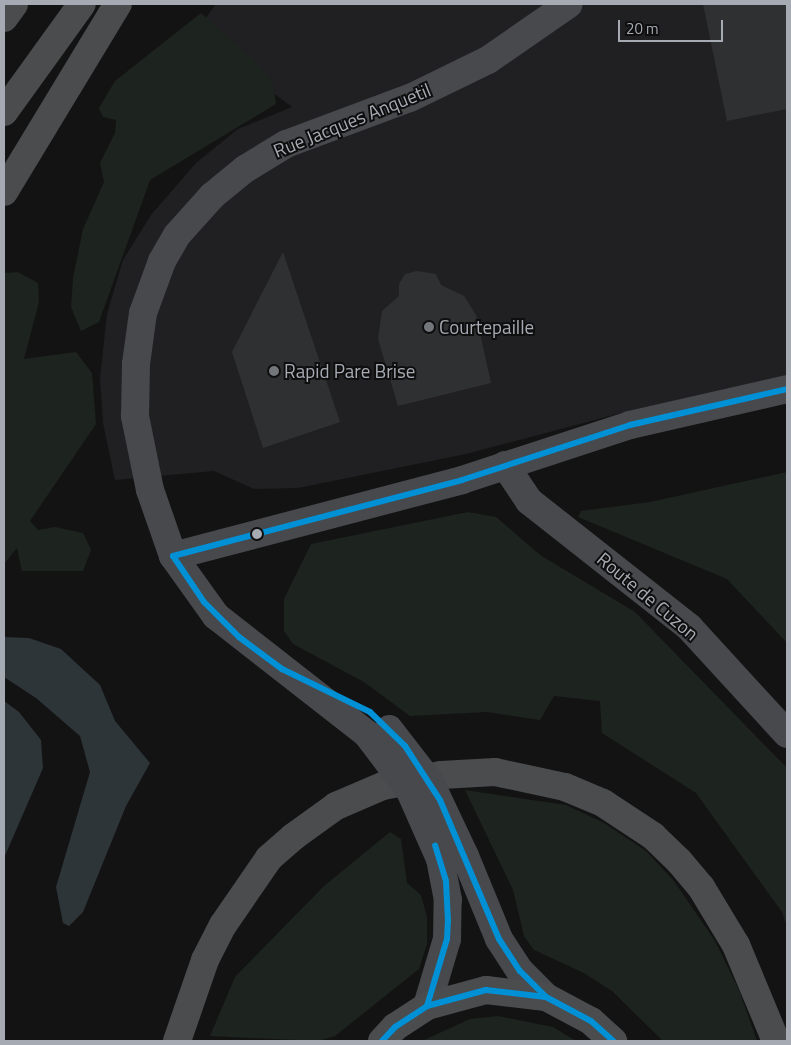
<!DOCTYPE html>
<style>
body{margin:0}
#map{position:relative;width:791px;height:1045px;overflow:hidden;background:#131314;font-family:"Titillium Web",sans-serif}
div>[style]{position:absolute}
.built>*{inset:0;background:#202022}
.green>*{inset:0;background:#1d231e}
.water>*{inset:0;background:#2d3539}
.building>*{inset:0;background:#2f3031}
.minor>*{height:28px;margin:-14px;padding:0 14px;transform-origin:14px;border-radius:14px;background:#48494c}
.major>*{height:28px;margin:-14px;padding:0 14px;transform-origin:14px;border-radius:14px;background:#4a4c4e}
.highway>*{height:28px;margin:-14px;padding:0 14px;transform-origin:14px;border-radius:14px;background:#4a4c4d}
.minor-bridge>*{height:28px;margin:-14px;padding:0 14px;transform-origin:14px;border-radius:14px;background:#48494c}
.bus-1>*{height:6px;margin:-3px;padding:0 3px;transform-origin:3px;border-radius:3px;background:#0090d6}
.dots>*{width:14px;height:14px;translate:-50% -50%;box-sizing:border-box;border:2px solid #0e0e0f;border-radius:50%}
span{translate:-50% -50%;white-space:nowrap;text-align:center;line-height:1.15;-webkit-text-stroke:4px #0e0e0f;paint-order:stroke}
.street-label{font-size:19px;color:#a6abb3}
.poi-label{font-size:19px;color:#a6abb3}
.left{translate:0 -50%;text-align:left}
.frame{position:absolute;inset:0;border:5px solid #a6abb3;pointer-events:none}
.scale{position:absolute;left:618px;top:20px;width:105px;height:22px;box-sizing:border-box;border:2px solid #a6abb3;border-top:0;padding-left:6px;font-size:15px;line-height:18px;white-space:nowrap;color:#a6abb3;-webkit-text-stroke:4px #0e0e0f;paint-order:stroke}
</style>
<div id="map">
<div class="built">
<i style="clip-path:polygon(216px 4px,787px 4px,787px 375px,621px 413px,466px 454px,298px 488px,254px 489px,214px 471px,115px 480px,103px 423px,100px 378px,107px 314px,123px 260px,151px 215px,196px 163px,238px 129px,292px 107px,194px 34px)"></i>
</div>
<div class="green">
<i style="clip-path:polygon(201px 13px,258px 64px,273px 83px,276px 104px,150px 180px,99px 322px,81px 331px,71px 307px,73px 278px,83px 229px,104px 182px,100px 163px,115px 133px,116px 120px,103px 117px,99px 108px,115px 81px)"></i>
<i style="clip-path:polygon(18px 272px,38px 283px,39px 302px,24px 359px,76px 352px,92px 373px,96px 424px,30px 521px,38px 530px,55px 527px,83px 533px,91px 550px,83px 571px,22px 571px,17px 548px,4px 564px,4px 273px)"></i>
<i style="clip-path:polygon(787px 472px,787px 643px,727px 579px,578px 517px,581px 511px,650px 502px)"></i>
<i style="clip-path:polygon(468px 512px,496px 517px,540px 555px,635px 612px,787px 768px,787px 927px,782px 912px,696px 793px,602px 733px,600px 701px,554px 696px,540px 720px,487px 712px,410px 716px,364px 682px,293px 644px,284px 631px,284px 599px,311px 544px)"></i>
<i style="clip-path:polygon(465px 790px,566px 805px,604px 823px,646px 851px,674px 881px,715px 941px,739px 990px,757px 1041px,663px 1041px,612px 991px,584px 973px,534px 950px,524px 936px,513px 890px)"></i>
<i style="clip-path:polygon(390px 832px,401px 839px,407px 883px,421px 895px,427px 917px,427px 944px,419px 969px,335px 1036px,318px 1041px,210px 1036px,235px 977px,324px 886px)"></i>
<i style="clip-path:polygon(498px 1016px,553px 1027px,576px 1041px,422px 1041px,470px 1019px)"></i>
</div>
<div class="water">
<i style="clip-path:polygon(4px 637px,29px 638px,61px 649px,100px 685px,115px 721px,150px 763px,126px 806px,83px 912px,69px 926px,63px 923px,56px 887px,90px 772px,80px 736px,36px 698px,4px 677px)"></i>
<i style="clip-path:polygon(4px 701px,19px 712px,41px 740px,43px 768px,4px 858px)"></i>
</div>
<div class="building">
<i style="clip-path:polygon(703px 4px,787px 4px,787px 109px,727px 121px)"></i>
<i style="clip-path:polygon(283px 252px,340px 422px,263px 448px,232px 352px)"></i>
<i style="clip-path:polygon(417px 271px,436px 274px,441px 285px,464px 296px,476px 315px,491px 383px,398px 406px,378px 339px,382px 311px,399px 296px,399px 284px,405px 274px)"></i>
</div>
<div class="minor">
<i style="left:505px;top:465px;width:43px;rotate:56.3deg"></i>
<i style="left:529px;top:501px;width:204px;rotate:38.2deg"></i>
<i style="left:689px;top:627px;width:145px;rotate:47.5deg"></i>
<i style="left:173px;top:556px;width:299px;rotate:-14.7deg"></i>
<i style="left:462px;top:480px;width:177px;rotate:-18.1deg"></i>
<i style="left:630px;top:425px;width:161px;rotate:-12.9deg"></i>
<i style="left:367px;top:734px;width:192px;rotate:-142deg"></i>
<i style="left:216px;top:616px;width:74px;rotate:-125.6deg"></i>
<i style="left:173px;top:556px;width:70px;rotate:-109.2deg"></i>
<i style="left:150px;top:490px;width:76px;rotate:-101.5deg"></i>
<i style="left:135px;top:416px;width:52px;rotate:-88.9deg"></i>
<i style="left:136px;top:364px;width:51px;rotate:-82.2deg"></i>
<i style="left:143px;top:313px;width:55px;rotate:-69.9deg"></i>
<i style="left:162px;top:261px;width:30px;rotate:-60deg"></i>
<i style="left:177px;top:235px;width:52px;rotate:-48.1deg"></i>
<i style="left:212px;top:196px;width:43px;rotate:-39.3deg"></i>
<i style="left:245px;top:169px;width:48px;rotate:-31.4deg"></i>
<i style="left:286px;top:144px;width:132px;rotate:-20.4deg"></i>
<i style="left:410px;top:98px;width:87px;rotate:-26deg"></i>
<i style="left:488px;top:60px;width:98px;rotate:-34.7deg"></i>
<i style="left:465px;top:856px;width:90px;rotate:67.7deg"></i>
<i style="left:499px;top:939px;width:38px;rotate:57deg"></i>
<i style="left:520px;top:971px;width:37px;rotate:45deg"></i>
<i style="left:427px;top:1006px;width:70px;rotate:-73.4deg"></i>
<i style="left:447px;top:939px;width:39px;rotate:-89deg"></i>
<i style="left:448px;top:900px;width:42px;rotate:-101deg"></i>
</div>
<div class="major">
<i style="left:177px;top:1041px;width:86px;rotate:-70.9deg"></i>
<i style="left:205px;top:960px;width:39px;rotate:-63deg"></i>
<i style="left:223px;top:925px;width:81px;rotate:-55.5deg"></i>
<i style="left:269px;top:858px;width:32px;rotate:-41deg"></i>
<i style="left:293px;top:837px;width:53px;rotate:-35.8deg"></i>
<i style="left:336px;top:806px;width:51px;rotate:-23.1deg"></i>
<i style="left:383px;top:786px;width:59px;rotate:-10.7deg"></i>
<i style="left:441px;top:775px;width:54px;rotate:-3.2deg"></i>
<i style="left:495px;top:772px;width:72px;rotate:12.1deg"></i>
<i style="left:565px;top:787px;width:41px;rotate:22.8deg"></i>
<i style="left:603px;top:803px;width:60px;rotate:33.4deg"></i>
<i style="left:653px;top:836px;width:36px;rotate:44deg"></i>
<i style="left:679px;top:861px;width:34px;rotate:50deg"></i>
<i style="left:701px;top:887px;width:68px;rotate:58.9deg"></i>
<i style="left:736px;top:945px;width:104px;rotate:67.4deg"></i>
<i style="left:382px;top:1041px;width:19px;rotate:-47deg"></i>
<i style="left:395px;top:1027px;width:38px;rotate:-33deg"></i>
<i style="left:427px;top:1006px;width:61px;rotate:-15.2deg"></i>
<i style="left:486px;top:990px;width:60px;rotate:6.7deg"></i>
<i style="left:546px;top:997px;width:51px;rotate:28.1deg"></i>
<i style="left:591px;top:1021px;width:30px;rotate:42deg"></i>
</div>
<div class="highway">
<i style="left:4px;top:18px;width:17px;rotate:-54deg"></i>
<i style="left:4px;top:112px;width:133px;rotate:-54.2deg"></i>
<i style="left:4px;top:192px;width:220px;rotate:-58.8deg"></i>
</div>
<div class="minor-bridge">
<i style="left:389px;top:729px;width:67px;rotate:52.3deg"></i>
<i style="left:430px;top:782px;width:82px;rotate:64.7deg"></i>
<i style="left:367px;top:734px;width:71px;rotate:53deg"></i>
<i style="left:410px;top:791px;width:74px;rotate:66.2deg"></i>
</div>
<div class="bus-1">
<i style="left:173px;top:556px;width:299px;rotate:-14.7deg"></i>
<i style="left:462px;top:480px;width:177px;rotate:-18.1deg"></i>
<i style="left:630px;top:425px;width:161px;rotate:-12.9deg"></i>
<i style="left:173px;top:556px;width:55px;rotate:56deg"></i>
<i style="left:204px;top:602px;width:49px;rotate:45deg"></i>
<i style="left:239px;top:637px;width:54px;rotate:36.7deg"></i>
<i style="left:282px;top:669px;width:98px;rotate:26deg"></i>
<i style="left:370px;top:712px;width:49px;rotate:44.2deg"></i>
<i style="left:405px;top:746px;width:64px;rotate:57.1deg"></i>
<i style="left:440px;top:800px;width:151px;rotate:67deg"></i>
<i style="left:499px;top:939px;width:38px;rotate:57deg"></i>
<i style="left:520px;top:971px;width:37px;rotate:45deg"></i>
<i style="left:427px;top:1006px;width:70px;rotate:-73.4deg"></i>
<i style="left:447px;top:939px;width:18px;rotate:-87deg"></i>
<i style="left:448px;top:921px;width:40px;rotate:-92.9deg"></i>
<i style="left:446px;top:881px;width:37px;rotate:-107deg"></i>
<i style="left:382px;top:1041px;width:19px;rotate:-47deg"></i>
<i style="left:395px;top:1027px;width:38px;rotate:-33deg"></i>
<i style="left:427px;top:1006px;width:61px;rotate:-15.2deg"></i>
<i style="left:486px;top:990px;width:60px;rotate:6.7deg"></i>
<i style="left:546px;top:997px;width:51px;rotate:28.1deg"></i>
<i style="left:591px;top:1021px;width:30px;rotate:42deg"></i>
</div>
<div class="dots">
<i style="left:429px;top:327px;background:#73767b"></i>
<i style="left:274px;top:371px;background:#73767b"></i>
<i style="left:257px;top:534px;background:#a6abb3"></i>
</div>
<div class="street-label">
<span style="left:352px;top:120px;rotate:-22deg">Rue Jacques Anquetil</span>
<span style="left:648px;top:596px;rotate:40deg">Route de Cuzon</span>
</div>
<div class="poi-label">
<span class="left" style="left:439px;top:327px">Courtepaille</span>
<span class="left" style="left:284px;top:371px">Rapid Pare Brise</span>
</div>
<div class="frame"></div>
<div class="scale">20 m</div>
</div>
